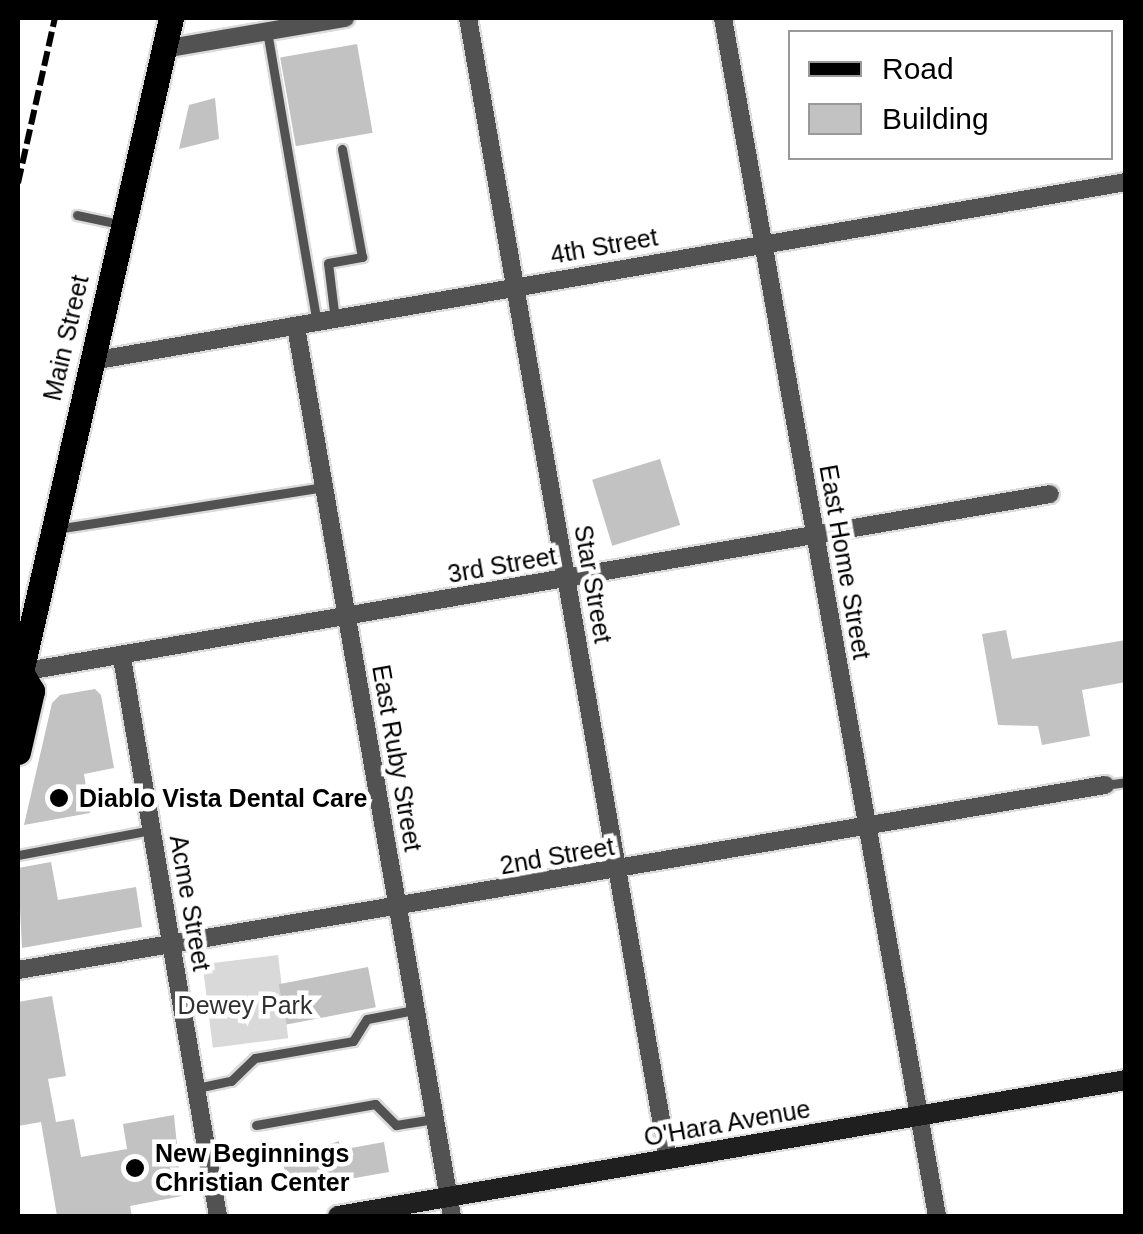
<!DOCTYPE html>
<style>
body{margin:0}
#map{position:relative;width:1143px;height:1234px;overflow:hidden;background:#fff;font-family:Helvetica,sans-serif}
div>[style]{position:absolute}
.green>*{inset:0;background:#d9d9d9;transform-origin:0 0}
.building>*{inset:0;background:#c2c2c2;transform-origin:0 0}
.roads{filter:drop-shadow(2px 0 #dbdbdb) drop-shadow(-2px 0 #dbdbdb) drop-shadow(0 2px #dbdbdb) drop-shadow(0 -2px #dbdbdb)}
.lane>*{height:9px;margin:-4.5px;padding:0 4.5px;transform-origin:4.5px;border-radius:4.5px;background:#525252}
.street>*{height:18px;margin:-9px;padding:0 9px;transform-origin:9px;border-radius:9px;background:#525252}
.secondary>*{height:20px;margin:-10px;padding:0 10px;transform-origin:10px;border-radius:10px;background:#1f1f1f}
.primary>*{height:25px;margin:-12.5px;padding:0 12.5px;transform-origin:12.5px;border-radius:12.5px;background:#000}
.rail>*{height:6px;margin-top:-3px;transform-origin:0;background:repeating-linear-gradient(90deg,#000 0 15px,transparent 0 20px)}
.dots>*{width:28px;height:28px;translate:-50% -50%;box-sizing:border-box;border:5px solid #fff;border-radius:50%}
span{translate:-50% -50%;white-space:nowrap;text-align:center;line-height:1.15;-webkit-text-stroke:9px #fff;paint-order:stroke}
.street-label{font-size:25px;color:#000}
.poi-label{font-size:25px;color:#000;font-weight:700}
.left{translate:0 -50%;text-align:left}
.park-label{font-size:25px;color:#303030}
.frame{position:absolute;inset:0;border:20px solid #000;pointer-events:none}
.legend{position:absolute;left:788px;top:30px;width:325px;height:130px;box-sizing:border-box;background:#fff;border:2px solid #999;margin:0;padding:12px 18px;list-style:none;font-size:30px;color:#000}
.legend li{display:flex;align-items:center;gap:20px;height:50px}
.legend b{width:50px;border:2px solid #999}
</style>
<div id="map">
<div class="green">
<i style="left:278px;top:955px;width:84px;height:76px;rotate:83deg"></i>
</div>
<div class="building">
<i style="left:357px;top:44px;width:90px;height:78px;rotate:80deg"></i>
<i style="clip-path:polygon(215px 98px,219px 139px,179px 149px,189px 105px)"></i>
<i style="left:660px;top:459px;width:69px;height:71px;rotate:73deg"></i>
<i style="clip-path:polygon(1006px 630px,1012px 659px,1126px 640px,1126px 682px,1082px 690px,1090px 736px,1042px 745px,1038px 726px,998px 725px,982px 634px)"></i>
<i style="clip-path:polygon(95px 689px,101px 695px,114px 768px,84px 774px,90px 813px,24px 825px,52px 703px,60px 695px)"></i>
<i style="clip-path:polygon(51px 862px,58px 900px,136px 887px,142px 927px,22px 948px,18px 868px)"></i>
<i style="left:368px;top:967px;width:41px;height:91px;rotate:79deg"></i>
<i style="clip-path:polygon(52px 996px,66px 1076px,48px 1079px,56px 1122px,74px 1119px,81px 1157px,127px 1149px,123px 1124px,174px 1115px,182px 1196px,130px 1206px,132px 1216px,57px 1216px,41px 1122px,18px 1126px,18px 1002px)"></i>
<i style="clip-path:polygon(339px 1141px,340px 1150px,384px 1142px,389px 1172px,287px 1190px,283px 1160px)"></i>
</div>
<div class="roads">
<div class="lane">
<i style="left:267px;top:31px;width:296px;rotate:80.3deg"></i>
<i style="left:77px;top:215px;width:43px;rotate:12.1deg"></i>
<i style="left:335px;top:320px;width:57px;rotate:-97deg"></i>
<i style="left:328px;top:263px;width:35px;rotate:-10deg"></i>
<i style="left:362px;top:257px;width:110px;rotate:-100.5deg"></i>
<i style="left:56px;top:529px;width:270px;rotate:-8.9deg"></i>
<i style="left:1105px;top:785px;width:21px;rotate:-8deg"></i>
<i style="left:18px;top:855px;width:136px;rotate:-10.6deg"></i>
<i style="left:197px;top:1088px;width:35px;rotate:-12deg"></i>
<i style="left:231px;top:1081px;width:33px;rotate:-44deg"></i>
<i style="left:255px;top:1058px;width:99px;rotate:-9.8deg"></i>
<i style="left:353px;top:1041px;width:26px;rotate:-58deg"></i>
<i style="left:367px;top:1019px;width:48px;rotate:-10.8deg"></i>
<i style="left:256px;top:1125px;width:121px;rotate:-10deg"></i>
<i style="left:375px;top:1104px;width:30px;rotate:45deg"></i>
<i style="left:396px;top:1125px;width:37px;rotate:-9deg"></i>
</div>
<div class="street">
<i style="left:468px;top:18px;width:1158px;rotate:80.06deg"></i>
<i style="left:723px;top:18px;width:1217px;rotate:79.87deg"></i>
<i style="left:163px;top:49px;width:185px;rotate:-9.7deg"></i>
<i style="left:296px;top:327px;width:903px;rotate:80.05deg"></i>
<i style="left:92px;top:361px;width:1049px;rotate:-9.82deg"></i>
<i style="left:122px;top:658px;width:566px;rotate:80.24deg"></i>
<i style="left:21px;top:672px;width:1044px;rotate:-9.81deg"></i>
<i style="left:18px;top:970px;width:1103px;rotate:-9.66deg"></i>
</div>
<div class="secondary">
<i style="left:338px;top:1216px;width:800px;rotate:-9.79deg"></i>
</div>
<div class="primary">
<i style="left:18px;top:752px;width:63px;rotate:-77.1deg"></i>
<i style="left:32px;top:691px;width:22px;rotate:-120deg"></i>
<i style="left:21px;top:672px;width:671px;rotate:-77.08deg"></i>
</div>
</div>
<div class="rail">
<i style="left:18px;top:183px;width:169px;rotate:-77.4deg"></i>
</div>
<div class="dots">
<i style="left:59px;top:798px;background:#000"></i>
<i style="left:135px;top:1168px;background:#000"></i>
</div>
<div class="street-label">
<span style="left:604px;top:246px;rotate:-10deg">4th Street</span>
<span style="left:66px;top:338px;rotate:-77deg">Main Street</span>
<span style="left:845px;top:562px;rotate:80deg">East Home Street</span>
<span style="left:502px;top:565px;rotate:-10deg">3rd Street</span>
<span style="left:593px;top:584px;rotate:80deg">Star Street</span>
<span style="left:397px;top:758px;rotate:80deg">East Ruby Street</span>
<span style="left:557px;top:856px;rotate:-10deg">2nd Street</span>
<span style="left:190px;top:903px;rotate:80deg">Acme Street</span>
<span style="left:727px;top:1123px;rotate:-10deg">O'Hara Avenue</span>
</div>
<div class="poi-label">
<span class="left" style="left:79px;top:798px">Diablo Vista Dental Care</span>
<span class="left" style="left:155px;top:1168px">New Beginnings<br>Christian Center</span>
</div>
<div class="park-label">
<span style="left:245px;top:1005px">Dewey Park</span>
</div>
<div class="frame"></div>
<ul class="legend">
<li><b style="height:12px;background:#000"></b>Road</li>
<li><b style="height:28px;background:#c2c2c2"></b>Building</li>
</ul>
</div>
